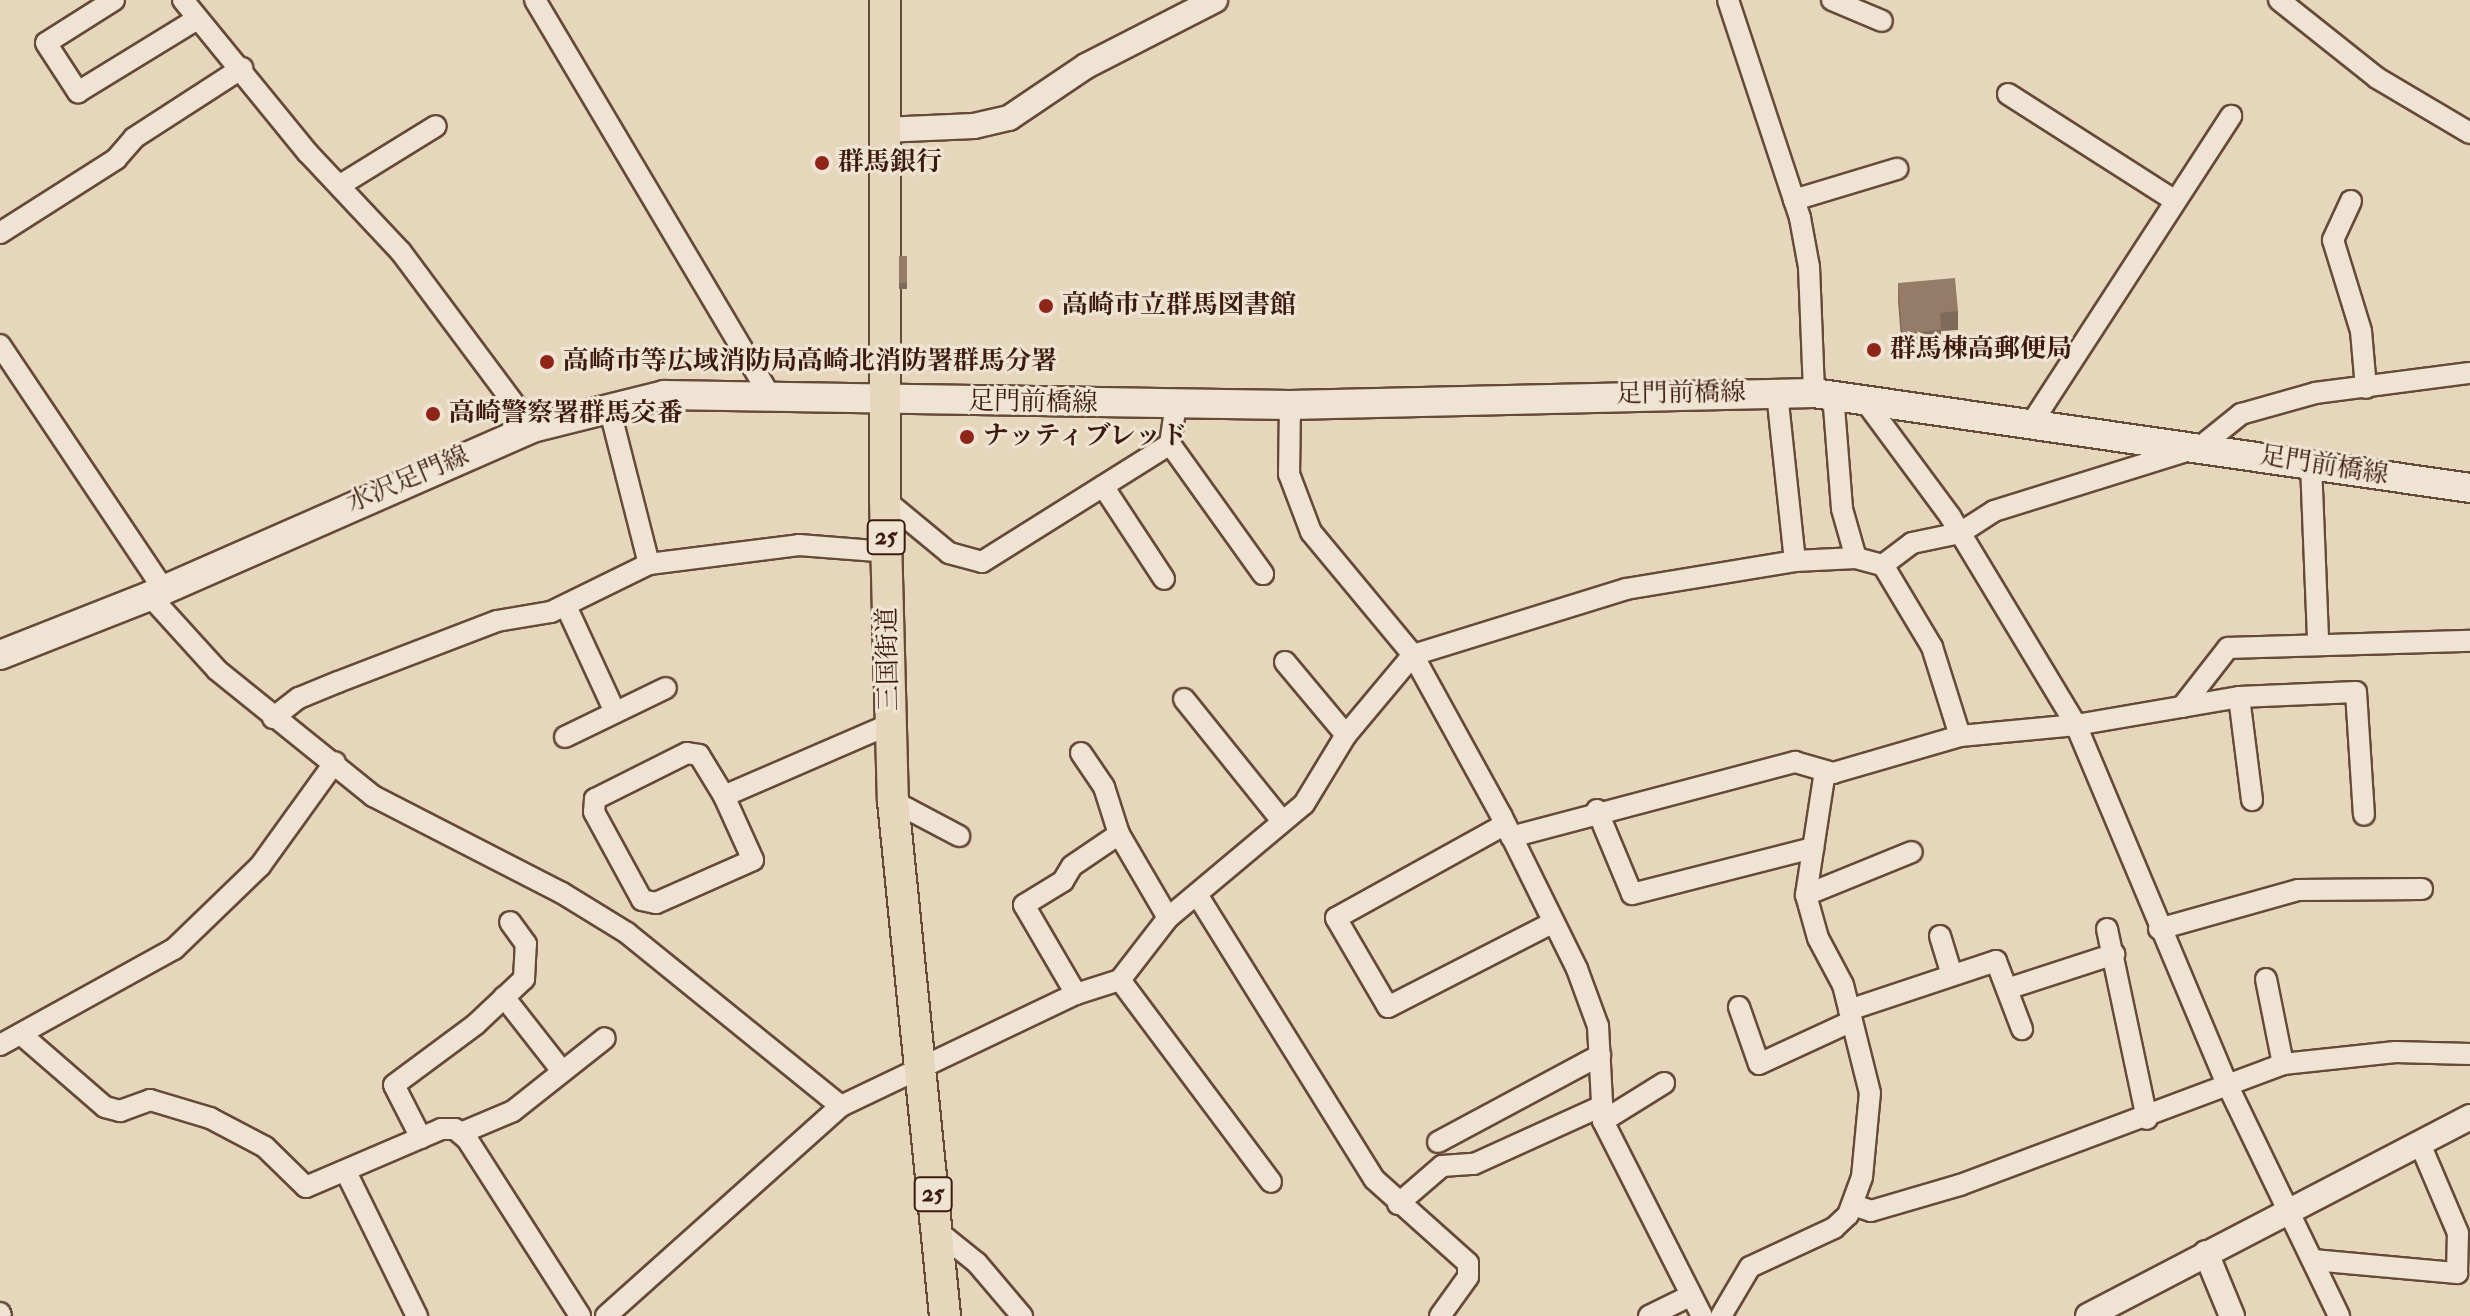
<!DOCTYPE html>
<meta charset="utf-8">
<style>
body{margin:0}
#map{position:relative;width:2470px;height:1316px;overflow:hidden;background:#e6d6bc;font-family:"IM FELL Double Pica","Noto Serif JP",serif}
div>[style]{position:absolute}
.roads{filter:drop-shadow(2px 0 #664a38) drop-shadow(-2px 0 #664a38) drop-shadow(0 2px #664a38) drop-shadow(0 -2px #664a38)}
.minor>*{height:20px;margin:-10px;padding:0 10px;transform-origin:10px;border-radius:10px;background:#efe4d3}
.tertiary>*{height:24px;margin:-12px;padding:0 12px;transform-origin:12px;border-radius:12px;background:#efe4d3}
.secondary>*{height:28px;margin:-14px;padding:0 14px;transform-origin:14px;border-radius:14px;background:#efe4d3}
.primary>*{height:30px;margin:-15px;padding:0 15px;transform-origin:15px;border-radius:15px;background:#e6d6bc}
.wall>*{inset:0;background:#7f6b59;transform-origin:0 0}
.building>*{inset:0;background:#947c68;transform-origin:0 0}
.dots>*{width:22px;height:22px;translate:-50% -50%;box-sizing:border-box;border:4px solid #efe4d3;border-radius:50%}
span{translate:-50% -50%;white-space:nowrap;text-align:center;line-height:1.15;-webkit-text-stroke:6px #efe4d3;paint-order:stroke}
.shield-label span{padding:2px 6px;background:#efe4d3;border:2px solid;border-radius:6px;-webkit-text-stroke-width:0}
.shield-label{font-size:24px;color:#3c1b0c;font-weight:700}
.poi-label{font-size:26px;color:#3c1b0c;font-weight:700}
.left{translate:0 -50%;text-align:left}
.street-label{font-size:26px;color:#3c1b0c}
</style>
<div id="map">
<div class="roads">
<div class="minor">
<i style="left:114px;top:0;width:80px;rotate:147.7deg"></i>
<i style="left:46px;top:43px;width:59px;rotate:56.9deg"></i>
<i style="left:78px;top:92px;width:140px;rotate:-31.5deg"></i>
<i style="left:183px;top:0;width:198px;rotate:50.8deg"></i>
<i style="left:308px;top:153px;width:136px;rotate:46.8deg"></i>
<i style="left:401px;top:252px;width:219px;rotate:53.3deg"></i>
<i style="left:535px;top:0;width:460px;rotate:59.3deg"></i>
<i style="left:1728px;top:0;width:230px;rotate:71.7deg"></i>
<i style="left:1800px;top:218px;width:50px;rotate:79.6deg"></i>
<i style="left:1809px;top:267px;width:126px;rotate:87.7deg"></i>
<i style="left:1832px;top:0;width:54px;rotate:22.8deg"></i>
<i style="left:2279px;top:0;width:125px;rotate:38.5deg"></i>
<i style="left:2377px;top:78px;width:108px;rotate:30.6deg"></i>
<i style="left:2008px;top:94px;width:198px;rotate:32.6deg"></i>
<i style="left:342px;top:184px;width:110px;rotate:-31.7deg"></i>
<i style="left:1794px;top:200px;width:108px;rotate:-16.8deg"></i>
<i style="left:2351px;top:201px;width:43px;rotate:114.8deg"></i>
<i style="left:2333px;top:240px;width:95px;rotate:72.9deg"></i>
<i style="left:2361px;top:331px;width:57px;rotate:85deg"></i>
<i style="left:0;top:233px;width:138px;rotate:-32.5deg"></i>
<i style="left:116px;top:159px;width:28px;rotate:-49deg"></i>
<i style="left:134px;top:138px;width:129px;rotate:-32.9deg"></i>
<i style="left:0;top:345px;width:291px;rotate:56.2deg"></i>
<i style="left:1777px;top:393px;width:169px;rotate:83.9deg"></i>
<i style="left:1833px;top:394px;width:115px;rotate:85.5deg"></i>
<i style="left:1842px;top:509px;width:51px;rotate:74.1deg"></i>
<i style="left:1862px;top:397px;width:148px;rotate:53.5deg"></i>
<i style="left:1950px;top:516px;width:244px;rotate:58.9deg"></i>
<i style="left:2076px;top:725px;width:387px;rotate:67.2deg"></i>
<i style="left:2226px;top:1082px;width:260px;rotate:64.2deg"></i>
<i style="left:1290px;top:405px;width:69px;rotate:90.8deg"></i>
<i style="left:1289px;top:474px;width:62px;rotate:69.2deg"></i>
<i style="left:1311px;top:532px;width:160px;rotate:50.3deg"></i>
<i style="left:1413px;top:655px;width:183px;rotate:61.2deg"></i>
<i style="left:1501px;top:815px;width:172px;rotate:63.7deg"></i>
<i style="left:1577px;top:969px;width:61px;rotate:69.8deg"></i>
<i style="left:1598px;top:1026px;width:95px;rotate:87deg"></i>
<i style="left:1603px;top:1121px;width:219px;rotate:63.1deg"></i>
<i style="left:609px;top:407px;width:162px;rotate:75.7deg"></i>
<i style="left:2033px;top:421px;width:364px;rotate:-57deg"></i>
<i style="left:1170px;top:444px;width:160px;rotate:54.4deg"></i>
<i style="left:2311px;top:464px;width:178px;rotate:87.7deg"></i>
<i style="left:1103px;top:486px;width:111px;rotate:56.7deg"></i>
<i style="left:885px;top:500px;width:83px;rotate:39.6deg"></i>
<i style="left:949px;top:553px;width:34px;rotate:15deg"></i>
<i style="left:982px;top:562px;width:222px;rotate:-32.1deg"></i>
<i style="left:1170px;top:444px;width:40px;rotate:-81.5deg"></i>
<i style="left:1883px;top:565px;width:96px;rotate:59.1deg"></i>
<i style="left:1932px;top:647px;width:93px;rotate:72.5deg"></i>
<i style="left:150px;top:596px;width:100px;rotate:47.8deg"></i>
<i style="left:217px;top:670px;width:201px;rotate:38.9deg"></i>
<i style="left:373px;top:796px;width:212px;rotate:27.2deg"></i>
<i style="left:562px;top:893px;width:76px;rotate:31.6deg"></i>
<i style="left:627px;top:933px;width:275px;rotate:39deg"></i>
<i style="left:566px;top:606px;width:117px;rotate:65.2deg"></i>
<i style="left:1285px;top:662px;width:95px;rotate:50.1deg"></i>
<i style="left:2239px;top:697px;width:104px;rotate:82.8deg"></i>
<i style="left:1184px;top:699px;width:156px;rotate:51.2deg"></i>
<i style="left:2182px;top:707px;width:75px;rotate:-52.1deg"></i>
<i style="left:2228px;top:648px;width:242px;rotate:-1.7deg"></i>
<i style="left:273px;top:718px;width:33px;rotate:-38deg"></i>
<i style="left:299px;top:698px;width:42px;rotate:-22.3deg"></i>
<i style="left:338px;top:682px;width:170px;rotate:-21deg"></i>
<i style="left:497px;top:621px;width:55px;rotate:-9.5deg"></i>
<i style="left:551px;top:612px;width:109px;rotate:-26.1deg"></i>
<i style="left:649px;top:564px;width:151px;rotate:-7.2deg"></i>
<i style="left:799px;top:545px;width:88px;rotate:4.5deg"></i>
<i style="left:565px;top:737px;width:112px;rotate:-25.9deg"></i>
<i style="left:1081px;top:753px;width:41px;rotate:55.9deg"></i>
<i style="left:1104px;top:787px;width:49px;rotate:72.3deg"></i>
<i style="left:1119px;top:834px;width:97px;rotate:59.7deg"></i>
<i style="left:724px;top:796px;width:48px;rotate:-121.4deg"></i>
<i style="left:699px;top:755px;width:12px;rotate:-171deg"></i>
<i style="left:687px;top:753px;width:103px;rotate:153.4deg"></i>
<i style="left:595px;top:799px;width:13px;rotate:94deg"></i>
<i style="left:594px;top:812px;width:100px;rotate:61.4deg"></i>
<i style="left:642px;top:900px;width:14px;rotate:12deg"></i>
<i style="left:656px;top:903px;width:106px;rotate:-23.9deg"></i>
<i style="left:753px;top:860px;width:70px;rotate:-114.4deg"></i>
<i style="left:724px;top:796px;width:181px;rotate:-23.4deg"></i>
<i style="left:893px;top:801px;width:75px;rotate:27.9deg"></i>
<i style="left:1597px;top:810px;width:91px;rotate:67.4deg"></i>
<i style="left:1632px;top:894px;width:187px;rotate:-14.3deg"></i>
<i style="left:1504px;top:825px;width:192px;rotate:151deg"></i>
<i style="left:1336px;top:918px;width:103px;rotate:59.7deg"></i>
<i style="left:1388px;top:1007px;width:184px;rotate:-27.1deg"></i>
<i style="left:1511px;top:837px;width:294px;rotate:-14.8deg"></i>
<i style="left:1795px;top:762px;width:40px;rotate:16deg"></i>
<i style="left:1833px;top:773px;width:132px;rotate:-16.2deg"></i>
<i style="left:1960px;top:736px;width:117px;rotate:-5.4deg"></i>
<i style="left:2076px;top:725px;width:165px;rotate:-9.7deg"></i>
<i style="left:2239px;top:697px;width:117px;rotate:-2.4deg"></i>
<i style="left:2356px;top:692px;width:123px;rotate:86.3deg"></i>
<i style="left:1806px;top:895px;width:114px;rotate:-22.1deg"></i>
<i style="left:1198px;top:896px;width:333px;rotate:58.1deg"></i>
<i style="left:1374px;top:1179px;width:126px;rotate:41.8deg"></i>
<i style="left:1468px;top:1263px;width:14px;rotate:90deg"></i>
<i style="left:1468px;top:1277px;width:48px;rotate:125.7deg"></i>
<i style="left:2107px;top:929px;width:194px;rotate:78.1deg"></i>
<i style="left:2159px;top:929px;width:144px;rotate:-15.7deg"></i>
<i style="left:2298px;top:890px;width:124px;rotate:-0.5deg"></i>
<i style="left:1940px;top:936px;width:41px;rotate:72.9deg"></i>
<i style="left:2266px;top:979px;width:87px;rotate:78.7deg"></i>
<i style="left:1120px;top:980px;width:252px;rotate:53.2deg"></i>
<i style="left:2007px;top:989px;width:113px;rotate:-18.1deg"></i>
<i style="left:1076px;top:994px;width:103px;rotate:-120.3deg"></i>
<i style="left:1024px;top:905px;width:46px;rotate:-31.6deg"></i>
<i style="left:1063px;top:881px;width:17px;rotate:-59deg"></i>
<i style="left:1072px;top:866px;width:57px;rotate:-34.2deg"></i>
<i style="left:504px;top:997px;width:94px;rotate:51.9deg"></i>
<i style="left:1739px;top:1007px;width:60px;rotate:70.7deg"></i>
<i style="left:1759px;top:1064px;width:102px;rotate:-24.8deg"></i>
<i style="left:1849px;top:1010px;width:155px;rotate:-18.4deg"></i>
<i style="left:1996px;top:961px;width:73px;rotate:69.1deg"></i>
<i style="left:23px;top:1036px;width:108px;rotate:40.9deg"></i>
<i style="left:105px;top:1107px;width:16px;rotate:15deg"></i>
<i style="left:120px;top:1111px;width:32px;rotate:-20deg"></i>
<i style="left:150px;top:1100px;width:63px;rotate:16.7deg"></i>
<i style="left:210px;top:1118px;width:62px;rotate:27.8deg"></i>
<i style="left:265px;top:1147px;width:57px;rotate:44.3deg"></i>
<i style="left:306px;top:1187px;width:147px;rotate:-23.2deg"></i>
<i style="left:441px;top:1129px;width:14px"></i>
<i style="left:455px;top:1129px;width:16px;rotate:40deg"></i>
<i style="left:467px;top:1139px;width:210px;rotate:57.4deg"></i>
<i style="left:0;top:1045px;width:199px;rotate:-28.9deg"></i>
<i style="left:174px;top:949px;width:120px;rotate:-44deg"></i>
<i style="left:260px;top:866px;width:128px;rotate:-54.2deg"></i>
<i style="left:1603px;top:1121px;width:72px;rotate:-31.9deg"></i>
<i style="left:461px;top:1133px;width:56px;rotate:-22.9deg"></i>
<i style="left:513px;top:1111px;width:117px;rotate:-38.4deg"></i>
<i style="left:421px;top:1138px;width:59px;rotate:-117deg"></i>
<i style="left:394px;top:1085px;width:102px;rotate:-36.6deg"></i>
<i style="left:476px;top:1024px;width:66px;rotate:-43.2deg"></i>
<i style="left:524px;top:979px;width:35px;rotate:-87deg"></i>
<i style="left:526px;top:944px;width:27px;rotate:-126deg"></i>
<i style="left:1438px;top:1142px;width:184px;rotate:-28.2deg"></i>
<i style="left:346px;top:1172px;width:161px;rotate:63.8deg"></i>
<i style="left:1398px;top:1204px;width:58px;rotate:-40.8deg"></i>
<i style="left:1442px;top:1166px;width:32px;rotate:-4deg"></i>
<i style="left:1474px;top:1164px;width:141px;rotate:-24.4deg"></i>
<i style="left:1853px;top:1205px;width:19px;rotate:18deg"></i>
<i style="left:1871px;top:1211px;width:93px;rotate:-16.3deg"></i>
<i style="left:1960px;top:1185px;width:345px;rotate:-20.5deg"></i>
<i style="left:2283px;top:1064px;width:113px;rotate:-6.1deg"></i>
<i style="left:2395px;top:1052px;width:75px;rotate:1.5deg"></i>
<i style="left:936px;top:1230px;width:53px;rotate:38.8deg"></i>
<i style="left:977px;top:1263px;width:70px;rotate:49.7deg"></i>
<i style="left:2313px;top:1260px;width:145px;rotate:5.2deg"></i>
<i style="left:2457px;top:1273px;width:40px;rotate:-88.6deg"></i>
<i style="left:2458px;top:1233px;width:97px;rotate:-113.1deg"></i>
<i style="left:0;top:1313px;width:3px;rotate:72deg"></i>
<i style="left:606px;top:1316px;width:315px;rotate:-41.8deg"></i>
<i style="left:841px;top:1106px;width:260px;rotate:-25.5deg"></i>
<i style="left:1076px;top:994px;width:46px;rotate:-17.7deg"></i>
<i style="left:1120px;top:980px;width:78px;rotate:-52.3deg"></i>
<i style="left:1168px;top:918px;width:177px;rotate:-40deg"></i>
<i style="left:1304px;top:804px;width:81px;rotate:-58.7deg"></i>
<i style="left:1346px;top:735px;width:104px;rotate:-50.1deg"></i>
<i style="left:1413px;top:655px;width:223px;rotate:-17.2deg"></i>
<i style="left:1626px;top:589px;width:171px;rotate:-9.4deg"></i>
<i style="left:1795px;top:561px;width:61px;rotate:-2.8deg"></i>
<i style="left:1856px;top:558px;width:28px;rotate:15deg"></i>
<i style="left:1883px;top:565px;width:36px;rotate:-37deg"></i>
<i style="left:1912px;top:543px;width:49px;rotate:-11.8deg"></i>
<i style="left:1960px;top:533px;width:40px;rotate:-32.9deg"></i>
<i style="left:1994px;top:511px;width:216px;rotate:-17.3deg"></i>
<i style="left:2200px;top:447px;width:53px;rotate:-38.8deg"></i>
<i style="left:2241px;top:414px;width:77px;rotate:-15.8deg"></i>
<i style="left:2315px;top:393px;width:156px;rotate:-7.4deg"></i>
<i style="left:1649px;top:1316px;width:46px;rotate:-26deg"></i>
<i style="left:1721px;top:1316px;width:57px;rotate:-59.4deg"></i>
<i style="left:1750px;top:1267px;width:93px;rotate:-24.9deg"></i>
<i style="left:1834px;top:1228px;width:19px;rotate:-43deg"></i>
<i style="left:1848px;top:1215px;width:40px;rotate:-69.8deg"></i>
<i style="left:1862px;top:1177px;width:84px;rotate:-84.6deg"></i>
<i style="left:1870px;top:1093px;width:111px;rotate:-104deg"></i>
<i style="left:1843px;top:985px;width:53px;rotate:-118deg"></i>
<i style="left:1818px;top:938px;width:45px;rotate:-105.6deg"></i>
<i style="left:1806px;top:895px;width:125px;rotate:-81.3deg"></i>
</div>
<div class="tertiary">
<i style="left:883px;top:130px;width:91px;rotate:-2.5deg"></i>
<i style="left:974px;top:126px;width:36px;rotate:-13deg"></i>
<i style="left:1009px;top:118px;width:93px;rotate:-34deg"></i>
<i style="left:1086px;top:66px;width:145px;rotate:-27.1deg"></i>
<i style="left:2206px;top:1253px;width:68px;rotate:67.6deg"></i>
<i style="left:2088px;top:1316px;width:431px;rotate:-27.5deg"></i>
</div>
<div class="secondary">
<i style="left:0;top:655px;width:161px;rotate:-21.5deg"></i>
<i style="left:150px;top:596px;width:417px;rotate:-23.7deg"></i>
<i style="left:532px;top:428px;width:136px;rotate:-14deg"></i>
<i style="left:664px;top:395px;width:626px;rotate:0.92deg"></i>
<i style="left:1290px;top:405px;width:524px;rotate:-1.31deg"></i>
<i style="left:1814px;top:393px;width:663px;rotate:8.24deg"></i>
</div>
<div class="primary">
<i style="left:885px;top:0;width:500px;rotate:90deg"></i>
<i style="left:885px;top:500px;width:301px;rotate:88.5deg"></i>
<i style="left:893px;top:801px;width:518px;rotate:84.23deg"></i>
</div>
</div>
<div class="wall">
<i style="left:899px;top:256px;width:8px;height:33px"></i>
<i style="clip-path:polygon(1898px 283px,1958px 311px,1958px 330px,1941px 331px,1941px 348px,1902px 352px,1898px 301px)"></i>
</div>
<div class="building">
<i style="left:899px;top:256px;width:8px;height:27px"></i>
<i style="clip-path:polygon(1955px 278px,1958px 311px,1940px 313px,1941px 330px,1902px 333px,1898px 283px)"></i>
</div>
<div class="dots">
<i style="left:822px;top:163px;background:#8f2418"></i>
<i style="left:1046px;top:306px;background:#8f2418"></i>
<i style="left:1874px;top:350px;background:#8f2418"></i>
<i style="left:547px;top:362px;background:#8f2418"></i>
<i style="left:433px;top:414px;background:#8f2418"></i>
<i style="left:967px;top:437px;background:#8f2418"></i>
</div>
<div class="shield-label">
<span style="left:886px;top:537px">25</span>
<span style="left:933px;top:1194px">25</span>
</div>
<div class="poi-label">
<span class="left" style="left:838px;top:163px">群馬銀行</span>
<span class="left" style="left:1062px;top:306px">高崎市立群馬図書館</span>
<span class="left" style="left:1890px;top:350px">群馬棟高郵便局</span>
<span class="left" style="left:563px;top:362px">高崎市等広域消防局高崎北消防署群馬分署</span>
<span class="left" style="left:449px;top:414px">高崎警察署群馬交番</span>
<span class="left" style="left:983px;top:437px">ナッティブレッド</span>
</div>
<div class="street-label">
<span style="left:1681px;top:394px;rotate:-1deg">足門前橋線</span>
<span style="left:1033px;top:403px;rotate:1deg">足門前橋線</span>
<span style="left:2324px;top:466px;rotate:9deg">足門前橋線</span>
<span style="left:408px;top:480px;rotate:-23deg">水沢足門線</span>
<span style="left:889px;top:659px;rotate:-91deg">三国街道</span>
</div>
</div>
